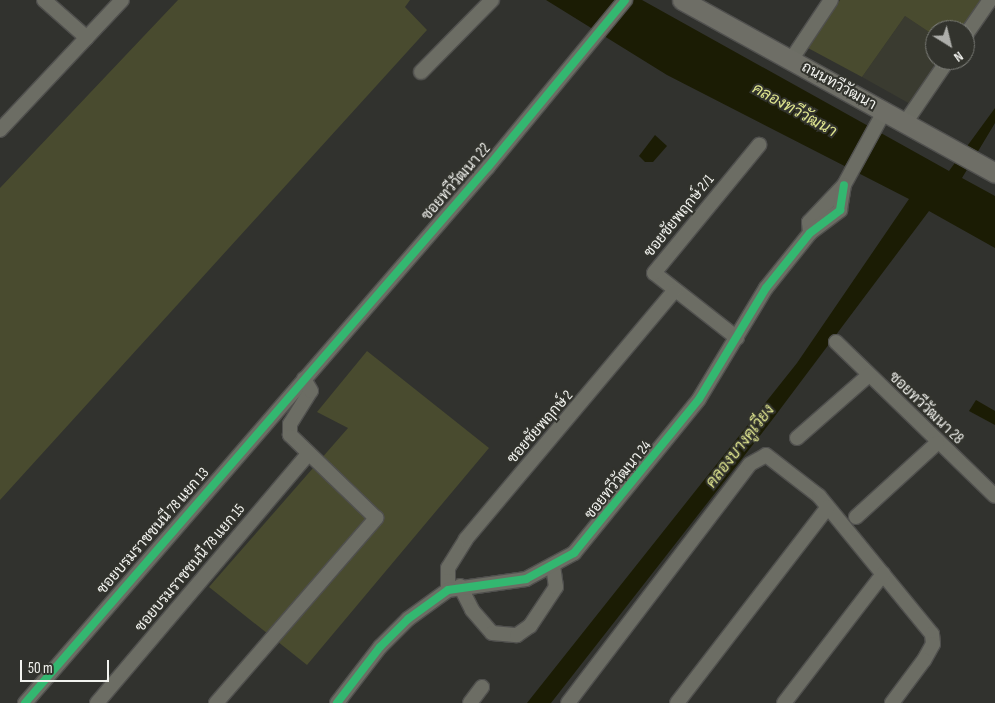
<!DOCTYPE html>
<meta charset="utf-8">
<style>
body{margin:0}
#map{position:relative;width:995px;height:703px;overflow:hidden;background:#31322e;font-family:"Sofia Sans Condensed",Sarabun,sans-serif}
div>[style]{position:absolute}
.built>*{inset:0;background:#3a3b30}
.green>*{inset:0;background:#494b2f}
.water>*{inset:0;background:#1b1c04}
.roads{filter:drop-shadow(1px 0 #50504e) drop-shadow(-1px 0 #50504e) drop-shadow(0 1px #50504e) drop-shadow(0 -1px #50504e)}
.minor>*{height:14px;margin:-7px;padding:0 7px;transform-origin:7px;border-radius:7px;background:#6c6d64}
.secondary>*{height:19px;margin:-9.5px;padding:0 9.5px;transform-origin:9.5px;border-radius:9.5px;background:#6e6e66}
.cycleway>*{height:8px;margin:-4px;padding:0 4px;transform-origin:4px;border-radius:4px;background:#33b770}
span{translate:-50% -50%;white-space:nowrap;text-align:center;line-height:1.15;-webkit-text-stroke:4px #32332d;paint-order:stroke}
.street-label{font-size:15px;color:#f2f3ef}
.water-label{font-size:16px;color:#e0e68f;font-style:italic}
.north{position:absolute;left:925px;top:20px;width:50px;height:50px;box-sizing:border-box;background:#32332d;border:1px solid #7f807b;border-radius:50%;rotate:144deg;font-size:14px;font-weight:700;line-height:20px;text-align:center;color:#f2f3ef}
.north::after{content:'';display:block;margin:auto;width:18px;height:22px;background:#aeafab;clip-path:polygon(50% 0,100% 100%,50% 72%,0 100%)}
.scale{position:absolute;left:20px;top:660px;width:89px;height:22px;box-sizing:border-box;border:2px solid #f2f3ef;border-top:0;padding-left:6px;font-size:15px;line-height:18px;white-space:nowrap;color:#f2f3ef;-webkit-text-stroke:4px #32332d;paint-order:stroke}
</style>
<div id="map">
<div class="built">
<i style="clip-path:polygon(905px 16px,935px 36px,935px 60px,940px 60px,912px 105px,862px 77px)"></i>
</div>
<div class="green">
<i style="clip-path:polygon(178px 0,410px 0,405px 7px,427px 30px,0 500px,0 188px)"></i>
<i style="clip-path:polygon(840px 0,981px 0,960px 30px,935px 30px,935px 36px,905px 16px,862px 77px,808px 48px)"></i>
<i style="clip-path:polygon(367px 351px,489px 448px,307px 665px,209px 587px,348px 428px,317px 412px)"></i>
</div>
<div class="water">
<i style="clip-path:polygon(546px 0,642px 0,949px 171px,995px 108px,995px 123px,962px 178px,995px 196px,995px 248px,929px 211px,769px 424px,551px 703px,527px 703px,797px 363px,909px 199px,667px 75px)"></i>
<i style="clip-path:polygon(655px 135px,667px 146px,653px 162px,645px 162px,639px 156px)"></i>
<i style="clip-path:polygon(976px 400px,995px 411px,995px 425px,969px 411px)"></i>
</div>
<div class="roads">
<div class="minor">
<i style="left:44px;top:0;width:57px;rotate:41.5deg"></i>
<i style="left:965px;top:36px;width:44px;rotate:-55.2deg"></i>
<i style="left:791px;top:60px;width:72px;rotate:-56.3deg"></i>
<i style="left:421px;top:72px;width:101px;rotate:-45.4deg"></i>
<i style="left:905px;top:123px;width:76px;rotate:-55.7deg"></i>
<i style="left:0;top:130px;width:178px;rotate:-46.8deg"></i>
<i style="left:810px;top:233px;width:11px;rotate:-95deg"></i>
<i style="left:809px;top:222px;width:51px;rotate:-46.6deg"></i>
<i style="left:844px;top:185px;width:83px;rotate:-61.3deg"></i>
<i style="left:737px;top:338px;width:105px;rotate:-141.9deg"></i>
<i style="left:654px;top:273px;width:166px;rotate:-50.6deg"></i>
<i style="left:836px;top:342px;width:221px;rotate:44.1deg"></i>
<i style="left:797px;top:438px;width:96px;rotate:-41.2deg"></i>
<i style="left:856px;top:517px;width:110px;rotate:-42.4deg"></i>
<i style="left:460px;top:586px;width:27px;rotate:63deg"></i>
<i style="left:472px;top:610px;width:30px;rotate:49deg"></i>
<i style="left:492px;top:633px;width:25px;rotate:5deg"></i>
<i style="left:517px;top:635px;width:16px;rotate:-35deg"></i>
<i style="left:530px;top:626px;width:47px;rotate:-56.3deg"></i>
<i style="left:556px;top:587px;width:21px;rotate:-98deg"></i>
<i style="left:448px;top:590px;width:22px;rotate:-90deg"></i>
<i style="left:448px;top:568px;width:34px;rotate:-58deg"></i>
<i style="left:466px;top:539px;width:324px;rotate:-50deg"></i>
<i style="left:25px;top:703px;width:708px;rotate:-49.18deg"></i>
<i style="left:488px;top:167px;width:216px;rotate:-50.6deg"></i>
<i style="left:97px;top:703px;width:326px;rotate:-49.7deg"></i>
<i style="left:216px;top:703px;width:245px;rotate:-49.1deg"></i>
<i style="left:376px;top:518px;width:120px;rotate:-136deg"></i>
<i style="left:290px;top:435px;width:11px;rotate:-90deg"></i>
<i style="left:290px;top:424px;width:39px;rotate:-58deg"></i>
<i style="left:311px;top:391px;width:14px;rotate:-120deg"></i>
<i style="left:337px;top:703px;width:71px;rotate:-52.5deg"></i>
<i style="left:380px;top:647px;width:40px;rotate:-45deg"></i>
<i style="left:408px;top:619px;width:49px;rotate:-35.9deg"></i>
<i style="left:448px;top:590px;width:79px;rotate:-8deg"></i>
<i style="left:526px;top:579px;width:55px;rotate:-28.4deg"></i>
<i style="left:574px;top:553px;width:198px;rotate:-50.9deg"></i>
<i style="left:699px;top:399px;width:130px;rotate:-58.9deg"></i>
<i style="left:766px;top:288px;width:70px;rotate:-51.3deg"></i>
<i style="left:810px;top:233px;width:38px;rotate:-37deg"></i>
<i style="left:840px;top:210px;width:25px;rotate:-81deg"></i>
<i style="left:470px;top:703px;width:20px;rotate:-53deg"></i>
<i style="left:568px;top:703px;width:300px;rotate:-52.7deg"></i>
<i style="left:750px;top:464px;width:18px;rotate:-29deg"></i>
<i style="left:766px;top:455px;width:67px;rotate:37.7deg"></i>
<i style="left:819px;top:496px;width:178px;rotate:50.7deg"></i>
<i style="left:932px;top:634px;width:10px;rotate:84deg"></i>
<i style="left:933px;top:644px;width:18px;rotate:119deg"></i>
<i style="left:924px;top:660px;width:54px;rotate:126.7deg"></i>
<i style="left:677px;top:703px;width:247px;rotate:-52.4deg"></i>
<i style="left:784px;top:703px;width:163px;rotate:-52.5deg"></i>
</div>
<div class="secondary">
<i style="left:682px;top:0;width:358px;rotate:28.9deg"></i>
</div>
</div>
<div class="cycleway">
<i style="left:25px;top:703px;width:708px;rotate:-49.18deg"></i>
<i style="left:488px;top:167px;width:216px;rotate:-50.6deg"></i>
<i style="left:337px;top:703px;width:71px;rotate:-52.5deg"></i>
<i style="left:380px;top:647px;width:40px;rotate:-45deg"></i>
<i style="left:408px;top:619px;width:49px;rotate:-35.9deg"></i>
<i style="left:448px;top:590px;width:79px;rotate:-8deg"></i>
<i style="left:526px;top:579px;width:55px;rotate:-28.4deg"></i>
<i style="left:574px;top:553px;width:198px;rotate:-50.9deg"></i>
<i style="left:699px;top:399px;width:130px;rotate:-58.9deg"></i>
<i style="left:766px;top:288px;width:70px;rotate:-51.3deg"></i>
<i style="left:810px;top:233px;width:38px;rotate:-37deg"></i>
<i style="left:840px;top:210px;width:25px;rotate:-81deg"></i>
</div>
<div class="street-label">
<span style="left:839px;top:86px;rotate:29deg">ถนนทวีวัฒนา</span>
<span style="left:456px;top:182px;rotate:-49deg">ซอยทวีวัฒนา 22</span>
<span style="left:679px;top:216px;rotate:-51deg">ซอยชัยพฤกษ์ 2/1</span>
<span style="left:926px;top:408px;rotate:44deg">ซอยทวีวัฒนา 28</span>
<span style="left:540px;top:427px;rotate:-49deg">ซอยชัยพฤกษ์ 2</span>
<span style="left:618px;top:480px;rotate:-51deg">ซอยทวีวัฒนา 24</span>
<span style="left:153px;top:531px;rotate:-49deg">ซอยบรมราชชนนี 78 แยก 13</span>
<span style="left:190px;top:568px;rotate:-50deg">ซอยบรมราชชนนี 78 แยก 15</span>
</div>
<div class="water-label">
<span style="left:794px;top:111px;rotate:29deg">คลองทวีวัฒนา</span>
<span style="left:741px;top:447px;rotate:-52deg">คลองบางคูเวียง</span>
</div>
<div class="north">N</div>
<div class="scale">50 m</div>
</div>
